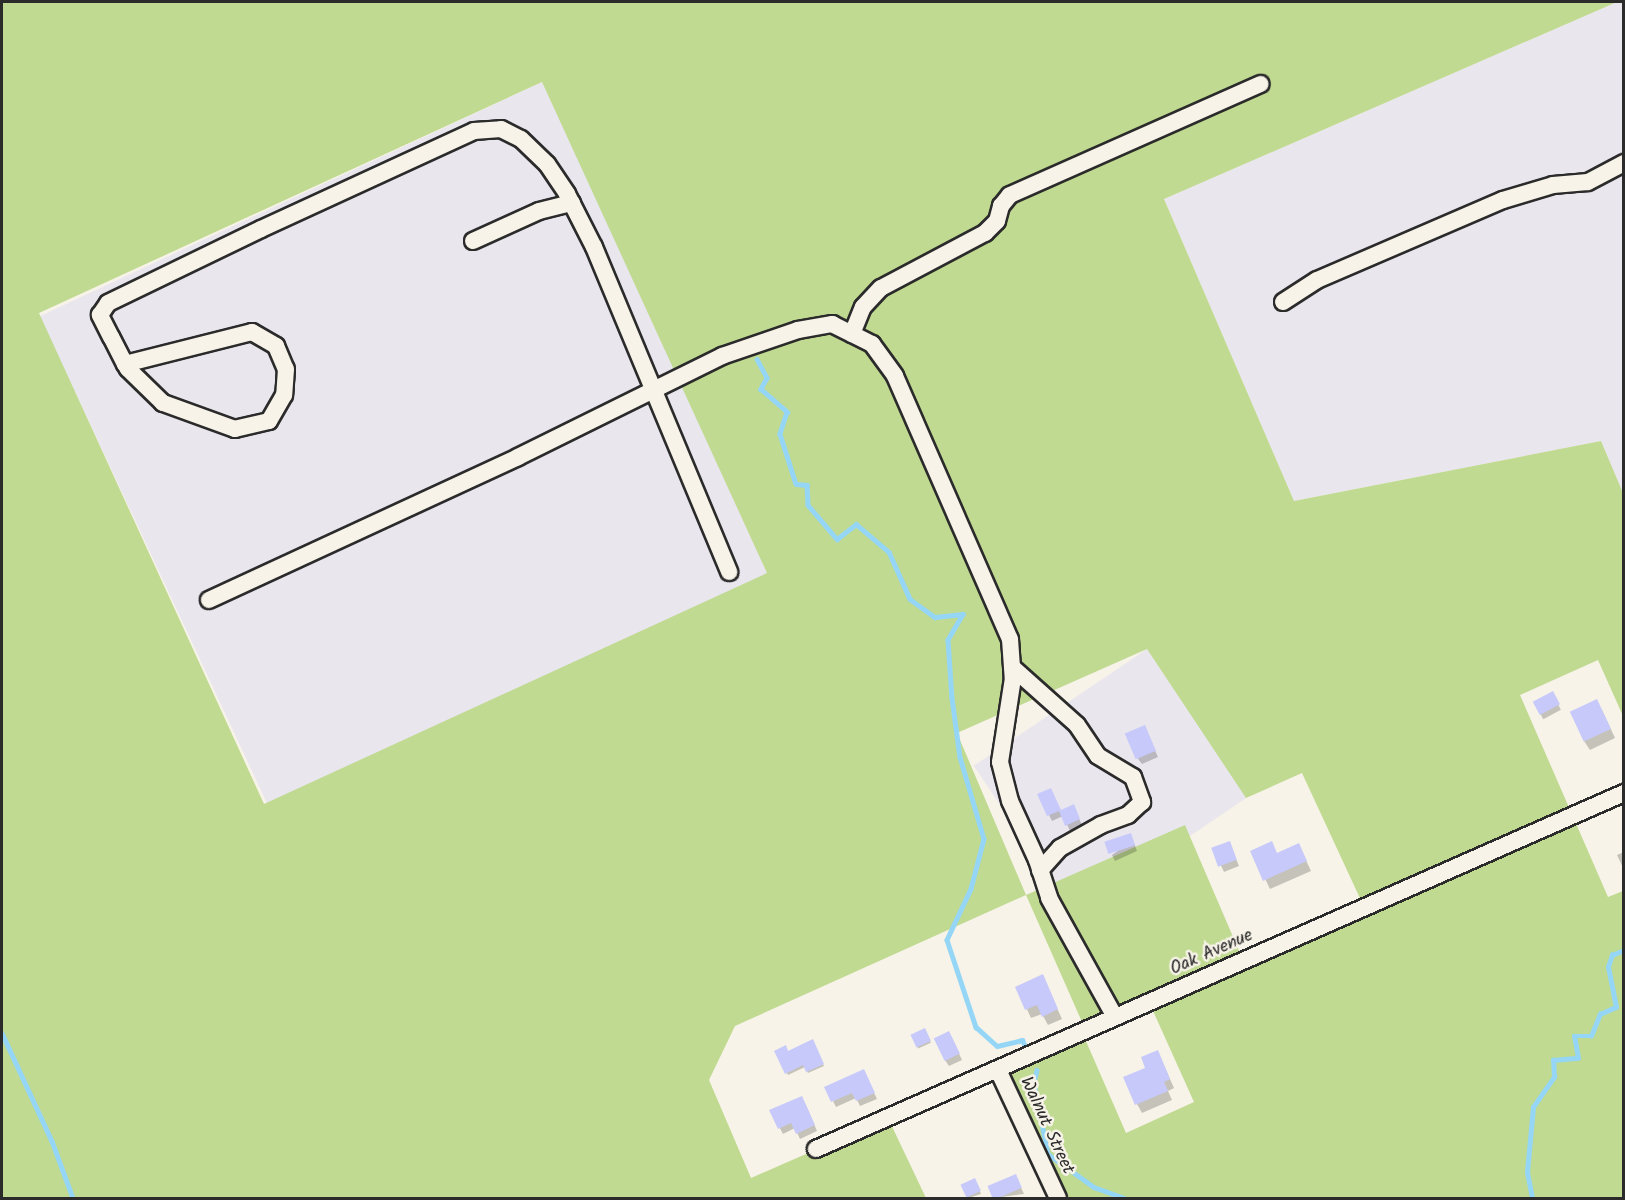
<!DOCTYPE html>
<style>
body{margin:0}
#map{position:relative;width:1625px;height:1200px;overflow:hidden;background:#f7f3e8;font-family:Kalam,sans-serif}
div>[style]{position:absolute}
.built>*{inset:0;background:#e9e6ee;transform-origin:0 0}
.green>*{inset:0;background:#c0da91}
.shadow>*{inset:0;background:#0003;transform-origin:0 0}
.stream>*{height:4.5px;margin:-2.25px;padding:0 2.25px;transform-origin:2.25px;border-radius:2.25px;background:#95d6f6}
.building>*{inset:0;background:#c7c9fb;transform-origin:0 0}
.roads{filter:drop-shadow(2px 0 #2b2b2b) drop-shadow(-2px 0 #2b2b2b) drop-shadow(0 2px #2b2b2b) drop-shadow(0 -2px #2b2b2b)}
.minor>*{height:16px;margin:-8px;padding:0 8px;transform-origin:8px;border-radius:8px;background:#f7f3e8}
span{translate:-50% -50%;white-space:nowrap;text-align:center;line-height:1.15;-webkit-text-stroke:5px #f7f3e8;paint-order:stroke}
.street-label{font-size:18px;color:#2b2b2b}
.frame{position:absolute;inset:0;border:3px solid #2b2b2b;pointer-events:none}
</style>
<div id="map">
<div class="built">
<i style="clip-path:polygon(1617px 2px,1623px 2px,1623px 493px,1601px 441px,1294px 501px,1164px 199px)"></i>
<i style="left:542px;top:82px;width:541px;height:554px;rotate:65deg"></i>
<i style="left:1147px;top:649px;width:179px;height:209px;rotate:56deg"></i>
</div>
<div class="green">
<i style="clip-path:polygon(evenodd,2px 2px,1617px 2px,1164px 199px,1294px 501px,1601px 441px,1623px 493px,1623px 716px,1598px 660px,1520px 695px,1608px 897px,1623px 891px,1623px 1198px,1058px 1198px,998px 1070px,1082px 1032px,1126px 1133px,1194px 1102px,1149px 1002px,1086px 1031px,1026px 895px,735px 1026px,709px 1080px,751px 1178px,888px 1118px,926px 1198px,2px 1198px,2px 2px,542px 82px,767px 573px,264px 804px,39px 313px,542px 82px,2px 2px,1147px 649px,1246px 798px,1302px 773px,1364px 907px,1243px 960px,1185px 825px,1026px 895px,957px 733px,1147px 649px)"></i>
</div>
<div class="shadow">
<i style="left:1552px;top:693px;width:19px;height:20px;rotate:62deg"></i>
<i style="clip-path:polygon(1602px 710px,1615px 738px,1590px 750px,1584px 741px)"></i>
<i style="clip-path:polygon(1147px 733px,1158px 757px,1142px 764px,1138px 759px)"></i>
<i style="clip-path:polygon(1039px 795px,1061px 811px,1075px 810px,1082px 825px,1070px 831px,1063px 816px,1052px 821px)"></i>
<i style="clip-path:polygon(1133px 840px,1137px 851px,1115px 861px,1112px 855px)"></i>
<i style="clip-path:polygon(1232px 849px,1239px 866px,1224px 872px,1214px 850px)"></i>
<i style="clip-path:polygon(1252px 852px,1303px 854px,1311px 871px,1270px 889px)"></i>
<i style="clip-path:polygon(1624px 852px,1624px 870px,1617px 855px)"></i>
<i style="clip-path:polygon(1046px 984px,1062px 1019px,1048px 1025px,1042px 1014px,1031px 1018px,1017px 988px)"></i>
<i style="left:925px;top:1030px;width:14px;height:14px;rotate:65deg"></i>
<i style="clip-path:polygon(952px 1039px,962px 1060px,949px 1066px,945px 1060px)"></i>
<i style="clip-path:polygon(812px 1041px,824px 1066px,808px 1073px,805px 1067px,788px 1075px,776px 1051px,788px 1053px)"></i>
<i style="clip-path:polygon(1158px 1052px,1174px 1088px,1168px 1091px,1172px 1100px,1142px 1113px,1137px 1104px)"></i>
<i style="clip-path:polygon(866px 1076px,877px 1099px,860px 1106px,856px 1098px,836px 1107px,833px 1101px)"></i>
<i style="clip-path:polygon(805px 1103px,817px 1131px,800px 1139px,795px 1128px,783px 1134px,771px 1111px)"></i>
<i style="clip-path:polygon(1018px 1181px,1024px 1194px,994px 1198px,989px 1186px)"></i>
<i style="clip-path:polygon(976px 1182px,981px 1194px,968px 1198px,962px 1184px)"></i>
</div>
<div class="stream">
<i style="left:757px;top:359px;width:21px;rotate:62deg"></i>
<i style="left:767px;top:378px;width:13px;rotate:119deg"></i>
<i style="left:761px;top:389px;width:35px;rotate:41deg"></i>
<i style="left:787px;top:412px;width:23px;rotate:108deg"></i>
<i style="left:780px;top:434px;width:52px;rotate:72.3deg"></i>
<i style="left:796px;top:484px;width:11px;rotate:5deg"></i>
<i style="left:807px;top:485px;width:20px;rotate:87deg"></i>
<i style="left:808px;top:505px;width:45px;rotate:49.5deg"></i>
<i style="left:837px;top:539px;width:24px;rotate:-38deg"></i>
<i style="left:856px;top:524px;width:43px;rotate:40.3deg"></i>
<i style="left:889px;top:552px;width:51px;rotate:65.9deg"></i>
<i style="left:910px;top:599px;width:31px;rotate:36deg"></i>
<i style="left:935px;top:617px;width:28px;rotate:-6deg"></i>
<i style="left:963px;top:614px;width:30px;rotate:120deg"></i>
<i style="left:948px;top:640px;width:58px;rotate:86.1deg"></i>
<i style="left:952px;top:698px;width:60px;rotate:82.3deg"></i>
<i style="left:960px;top:757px;width:85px;rotate:73.7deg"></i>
<i style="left:984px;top:839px;width:52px;rotate:104.6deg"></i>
<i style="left:971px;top:889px;width:56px;rotate:115.2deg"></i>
<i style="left:947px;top:940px;width:92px;rotate:71.6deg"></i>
<i style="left:976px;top:1027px;width:28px;rotate:42deg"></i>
<i style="left:997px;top:1046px;width:26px;rotate:-13deg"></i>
<i style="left:1022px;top:1040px;width:8px;rotate:60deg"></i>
<i style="left:2px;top:1033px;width:119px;rotate:65.2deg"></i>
<i style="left:52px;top:1141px;width:61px;rotate:69.8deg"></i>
<i style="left:1037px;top:1070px;width:13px;rotate:103deg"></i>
<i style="left:1034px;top:1083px;width:72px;rotate:78.8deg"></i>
<i style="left:1048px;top:1154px;width:57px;rotate:35.7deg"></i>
<i style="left:1094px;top:1187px;width:32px;rotate:20deg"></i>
<i style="left:1532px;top:1198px;width:26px;rotate:-101deg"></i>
<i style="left:1527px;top:1172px;width:65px;rotate:-84.7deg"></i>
<i style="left:1533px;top:1107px;width:37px;rotate:-55deg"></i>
<i style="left:1554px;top:1077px;width:17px;rotate:-93deg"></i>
<i style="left:1553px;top:1060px;width:25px;rotate:-5deg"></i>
<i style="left:1578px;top:1058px;width:22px;rotate:-100deg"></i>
<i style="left:1574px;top:1036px;width:17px"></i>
<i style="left:1591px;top:1036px;width:24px;rotate:-68deg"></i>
<i style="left:1600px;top:1014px;width:17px;rotate:-24deg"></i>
<i style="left:1616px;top:1007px;width:41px;rotate:-101.3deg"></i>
<i style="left:1608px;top:967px;width:13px;rotate:-72deg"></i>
<i style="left:1612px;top:955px;width:13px;rotate:-23deg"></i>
</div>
<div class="building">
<i style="left:1553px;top:691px;width:15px;height:23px;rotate:62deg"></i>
<i style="left:1597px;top:699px;width:33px;height:30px;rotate:65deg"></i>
<i style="left:1145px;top:725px;width:28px;height:22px;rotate:67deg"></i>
<i style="clip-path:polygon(1051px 788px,1061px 810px,1074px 804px,1080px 819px,1065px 826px,1059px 811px,1047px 816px,1037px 794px)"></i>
<i style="left:1131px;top:833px;width:13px;height:28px;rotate:72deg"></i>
<i style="left:1230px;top:841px;width:20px;height:20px;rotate:70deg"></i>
<i style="clip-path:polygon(1272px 841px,1277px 853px,1299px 843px,1307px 861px,1263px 881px,1250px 851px)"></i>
<i style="clip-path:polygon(1043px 974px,1058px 1009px,1042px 1017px,1037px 1005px,1025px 1010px,1015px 987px)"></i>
<i style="left:925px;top:1028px;width:14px;height:16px;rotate:65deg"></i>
<i style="left:949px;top:1031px;width:25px;height:17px;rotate:64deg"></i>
<i style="clip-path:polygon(813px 1039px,824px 1064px,806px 1072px,803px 1065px,785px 1074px,774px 1051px,786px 1045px,788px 1051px)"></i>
<i style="clip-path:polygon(1158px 1050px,1170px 1079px,1164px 1082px,1168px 1091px,1135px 1105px,1123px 1077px,1145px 1068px,1141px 1057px)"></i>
<i style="clip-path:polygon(864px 1069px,875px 1093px,856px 1101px,852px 1093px,831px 1102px,824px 1087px)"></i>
<i style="clip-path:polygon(802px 1096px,815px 1125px,796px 1134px,791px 1123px,778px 1129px,769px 1110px)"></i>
<i style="left:1016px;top:1174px;width:15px;height:31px;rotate:67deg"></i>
<i style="left:975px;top:1178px;width:14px;height:16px;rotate:65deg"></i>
</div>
<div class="roads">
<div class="minor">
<i style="left:473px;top:241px;width:72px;rotate:-24.4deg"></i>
<i style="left:539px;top:211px;width:34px;rotate:-14deg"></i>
<i style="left:1283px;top:302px;width:40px;rotate:-32.9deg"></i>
<i style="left:1317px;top:280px;width:202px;rotate:-23.3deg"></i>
<i style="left:1503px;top:200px;width:52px;rotate:-16.7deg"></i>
<i style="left:1553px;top:185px;width:35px;rotate:-5deg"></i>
<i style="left:1588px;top:182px;width:41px;rotate:-27.8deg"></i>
<i style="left:852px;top:334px;width:29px;rotate:-68deg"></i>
<i style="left:863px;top:307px;width:26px;rotate:-47deg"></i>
<i style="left:881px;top:288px;width:118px;rotate:-27.9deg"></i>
<i style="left:985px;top:233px;width:17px;rotate:-45deg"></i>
<i style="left:997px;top:221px;width:16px;rotate:-75deg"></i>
<i style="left:1001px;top:206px;width:14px;rotate:-51deg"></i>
<i style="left:1010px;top:195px;width:274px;rotate:-23.9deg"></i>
<i style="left:125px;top:364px;width:131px;rotate:-14.1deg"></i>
<i style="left:252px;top:332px;width:28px;rotate:30deg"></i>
<i style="left:276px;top:346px;width:25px;rotate:67deg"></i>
<i style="left:286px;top:369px;width:26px;rotate:94deg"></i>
<i style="left:284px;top:395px;width:30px;rotate:120deg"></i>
<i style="left:269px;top:421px;width:35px;rotate:167deg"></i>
<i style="left:235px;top:429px;width:77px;rotate:-160.1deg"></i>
<i style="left:163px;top:403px;width:49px;rotate:-135.8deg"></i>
<i style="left:128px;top:369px;width:6px;rotate:-121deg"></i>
<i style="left:125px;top:364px;width:30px;rotate:-117deg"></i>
<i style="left:111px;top:337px;width:25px;rotate:-117deg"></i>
<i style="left:100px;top:315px;width:14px;rotate:-56deg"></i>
<i style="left:108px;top:303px;width:170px;rotate:-25.8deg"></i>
<i style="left:261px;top:229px;width:234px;rotate:-24.7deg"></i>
<i style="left:474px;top:131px;width:27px;rotate:-4deg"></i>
<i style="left:501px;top:129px;width:22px;rotate:27deg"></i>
<i style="left:521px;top:139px;width:36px;rotate:44deg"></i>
<i style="left:547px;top:164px;width:36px;rotate:56deg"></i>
<i style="left:567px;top:194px;width:59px;rotate:63deg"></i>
<i style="left:594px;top:247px;width:352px;rotate:67.4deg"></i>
<i style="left:209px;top:600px;width:340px;rotate:-24.8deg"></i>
<i style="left:518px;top:457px;width:228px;rotate:-26.3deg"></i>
<i style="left:722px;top:356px;width:80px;rotate:-18.9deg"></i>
<i style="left:798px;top:330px;width:35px;rotate:-10deg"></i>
<i style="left:832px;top:324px;width:45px;rotate:26.6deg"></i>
<i style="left:872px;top:344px;width:39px;rotate:54deg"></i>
<i style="left:895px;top:376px;width:287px;rotate:66.4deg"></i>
<i style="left:1010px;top:639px;width:39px;rotate:86deg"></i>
<i style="left:1013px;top:678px;width:85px;rotate:98.8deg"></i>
<i style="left:1000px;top:762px;width:40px;rotate:75.6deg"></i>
<i style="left:1010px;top:801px;width:65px;rotate:65.4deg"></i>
<i style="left:1037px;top:860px;width:40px;rotate:72deg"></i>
<i style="left:1049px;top:898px;width:136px;rotate:61deg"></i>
<i style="left:1012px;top:667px;width:87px;rotate:41.7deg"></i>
<i style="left:1077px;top:725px;width:37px;rotate:56deg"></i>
<i style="left:1098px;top:756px;width:41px;rotate:31deg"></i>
<i style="left:1133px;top:777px;width:27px;rotate:70deg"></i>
<i style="left:1142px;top:802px;width:19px;rotate:137deg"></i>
<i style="left:1128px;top:815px;width:29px;rotate:160deg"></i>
<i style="left:1101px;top:825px;width:47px;rotate:150.7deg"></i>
<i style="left:1060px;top:848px;width:30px;rotate:132deg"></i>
<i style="left:998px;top:1070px;width:141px;rotate:64.9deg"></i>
<i style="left:816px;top:1149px;width:883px;rotate:-23.78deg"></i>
</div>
</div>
<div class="street-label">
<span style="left:1212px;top:953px;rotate:-24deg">Oak Avenue</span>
<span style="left:1046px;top:1126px;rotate:65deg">Walnut Street</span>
</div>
<div class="frame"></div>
</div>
